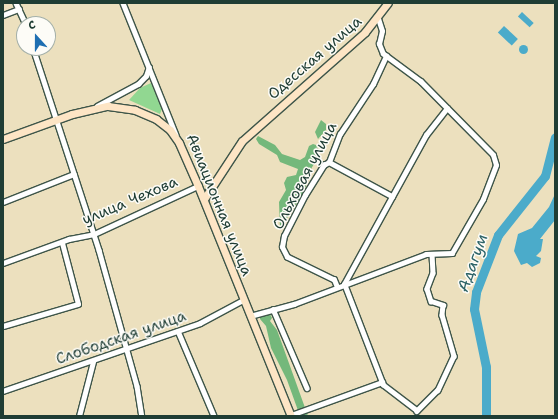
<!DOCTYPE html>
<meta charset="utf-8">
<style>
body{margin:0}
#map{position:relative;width:558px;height:419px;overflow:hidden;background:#ece0be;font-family:"Shantell Sans",sans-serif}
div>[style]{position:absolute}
.green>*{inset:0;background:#91d791}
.forest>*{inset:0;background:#74b87b}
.water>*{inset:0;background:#4babca;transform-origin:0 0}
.round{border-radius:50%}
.river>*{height:9px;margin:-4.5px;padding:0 4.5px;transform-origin:4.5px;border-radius:4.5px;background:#4babca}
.roads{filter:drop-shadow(1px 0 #3e5549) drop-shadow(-1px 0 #3e5549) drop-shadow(0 1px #3e5549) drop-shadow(0 -1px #3e5549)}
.minor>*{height:4.5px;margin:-2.25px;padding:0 2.25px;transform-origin:2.25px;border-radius:2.25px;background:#fff}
.secondary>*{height:7px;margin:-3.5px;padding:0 3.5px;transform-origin:3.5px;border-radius:3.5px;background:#fde5c5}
span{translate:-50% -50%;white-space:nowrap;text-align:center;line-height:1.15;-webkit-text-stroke:3px #fdfcf7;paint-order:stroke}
.street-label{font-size:15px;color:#1f3d34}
.water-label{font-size:16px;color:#2e6468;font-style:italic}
.frame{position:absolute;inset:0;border:4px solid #1f3d34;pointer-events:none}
.north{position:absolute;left:16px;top:16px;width:40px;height:40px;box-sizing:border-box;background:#fdfcf7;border:1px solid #a4b0a9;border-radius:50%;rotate:339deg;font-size:11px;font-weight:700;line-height:16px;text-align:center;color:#1f3d34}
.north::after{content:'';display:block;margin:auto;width:14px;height:18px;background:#1f6fb2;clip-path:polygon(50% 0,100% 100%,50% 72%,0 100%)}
</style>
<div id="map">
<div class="green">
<i style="clip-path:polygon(151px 83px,162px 109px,160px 114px,129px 100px,140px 88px)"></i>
</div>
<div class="forest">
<i style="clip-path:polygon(321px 120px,326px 124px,326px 130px,318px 139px,315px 132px)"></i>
<i style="clip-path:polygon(258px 136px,275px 145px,282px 154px,300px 160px,305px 157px,309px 146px,313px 144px,316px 145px,319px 151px,317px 159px,305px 179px,306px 186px,302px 195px,280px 229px,279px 202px,286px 190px,284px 183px,287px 177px,296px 175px,298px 169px,280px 162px,277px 155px,259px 144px,256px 139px)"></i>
<i style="clip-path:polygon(269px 312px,272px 318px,270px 321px,277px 330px,308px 416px,300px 416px,287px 380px,271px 348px,266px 326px,260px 319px,260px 315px)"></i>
</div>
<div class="water">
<i style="left:522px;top:12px;width:16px;height:6px;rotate:43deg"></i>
<i style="left:504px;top:26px;width:19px;height:9px;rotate:43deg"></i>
<i class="round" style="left:518.5px;top:44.5px;width:9px;height:9px"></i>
<i style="clip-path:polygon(555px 194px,555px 220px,540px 239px,543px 239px,541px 251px,536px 256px,541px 258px,540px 263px,532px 267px,527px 263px,521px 265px,514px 251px,518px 234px,532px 228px,549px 207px)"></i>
</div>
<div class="river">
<i style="left:486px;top:416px;width:49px;rotate:-90deg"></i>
<i style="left:486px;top:367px;width:59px;rotate:-101.7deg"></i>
<i style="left:474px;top:309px;width:17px;rotate:-83deg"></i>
<i style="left:476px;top:292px;width:61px;rotate:-68.9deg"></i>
<i style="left:498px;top:235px;width:75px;rotate:-51.5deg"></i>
<i style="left:545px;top:176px;width:40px;rotate:-75.6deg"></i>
</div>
<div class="roads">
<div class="minor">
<i style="left:16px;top:3px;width:23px;rotate:65deg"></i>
<i style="left:123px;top:3px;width:142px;rotate:68.1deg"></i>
<i style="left:3px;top:15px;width:17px;rotate:-21deg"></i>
<i style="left:33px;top:48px;width:213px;rotate:71.9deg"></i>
<i style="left:99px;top:250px;width:141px;rotate:74.4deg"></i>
<i style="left:137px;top:386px;width:30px;rotate:81deg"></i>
<i style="left:97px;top:106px;width:47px;rotate:-28.2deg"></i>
<i style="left:138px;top:84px;width:11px;rotate:-45deg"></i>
<i style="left:146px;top:76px;width:9px;rotate:-72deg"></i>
<i style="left:329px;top:162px;width:72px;rotate:28.4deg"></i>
<i style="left:3px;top:202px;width:76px;rotate:-21.5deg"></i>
<i style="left:432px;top:254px;width:19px;rotate:87deg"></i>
<i style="left:433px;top:273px;width:17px;rotate:111deg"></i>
<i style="left:427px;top:289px;width:13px;rotate:72deg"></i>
<i style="left:431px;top:301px;width:13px;rotate:18deg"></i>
<i style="left:443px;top:305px;width:10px;rotate:96deg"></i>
<i style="left:442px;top:315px;width:43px;rotate:73.7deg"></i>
<i style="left:454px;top:356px;width:38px;rotate:115deg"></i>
<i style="left:438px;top:390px;width:30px;rotate:135deg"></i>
<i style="left:417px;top:411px;width:43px;rotate:-142.6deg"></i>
<i style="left:383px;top:385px;width:108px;rotate:-111.1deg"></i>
<i style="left:344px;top:284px;width:170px;rotate:-61.2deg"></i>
<i style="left:426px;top:135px;width:34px;rotate:-52deg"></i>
<i style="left:3px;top:263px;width:70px;rotate:-20deg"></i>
<i style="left:69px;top:239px;width:25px;rotate:-11deg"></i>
<i style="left:94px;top:234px;width:115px;rotate:-24.8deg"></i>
<i style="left:337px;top:287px;width:8px;rotate:-113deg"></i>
<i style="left:334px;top:280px;width:52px;rotate:-153.9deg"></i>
<i style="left:287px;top:257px;width:11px;rotate:-117deg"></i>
<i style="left:282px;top:247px;width:11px;rotate:-80deg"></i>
<i style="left:284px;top:236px;width:46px;rotate:-62.9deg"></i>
<i style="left:305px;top:195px;width:36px;rotate:-58deg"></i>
<i style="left:324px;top:165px;width:6px;rotate:-31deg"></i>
<i style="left:329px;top:162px;width:30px;rotate:-69deg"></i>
<i style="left:340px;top:134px;width:60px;rotate:-56.6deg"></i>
<i style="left:373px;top:84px;width:31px;rotate:-65deg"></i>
<i style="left:273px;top:309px;width:86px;rotate:66.7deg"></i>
<i style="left:250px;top:316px;width:46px;rotate:-15.3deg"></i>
<i style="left:294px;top:304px;width:141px;rotate:-20.7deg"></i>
<i style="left:426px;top:254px;width:26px;rotate:-2deg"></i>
<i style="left:452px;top:253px;width:62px;rotate:-60.1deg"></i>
<i style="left:483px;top:199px;width:36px;rotate:-69deg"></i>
<i style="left:496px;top:165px;width:10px;rotate:-107deg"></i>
<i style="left:493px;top:155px;width:103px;rotate:-134.6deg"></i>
<i style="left:421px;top:82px;width:47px;rotate:-143.6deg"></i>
<i style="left:383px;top:54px;width:11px;rotate:-112deg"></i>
<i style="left:379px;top:44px;width:13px;rotate:-77deg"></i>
<i style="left:382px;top:31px;width:13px;rotate:-108deg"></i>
<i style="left:3px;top:326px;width:78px;rotate:-16.3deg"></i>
<i style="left:78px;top:304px;width:63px;rotate:-104.7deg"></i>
<i style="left:178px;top:331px;width:92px;rotate:67deg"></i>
<i style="left:3px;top:391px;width:208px;rotate:-19deg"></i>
<i style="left:200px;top:323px;width:49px;rotate:-28.1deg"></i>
<i style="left:291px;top:415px;width:97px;rotate:-19.9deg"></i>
<i style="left:79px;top:416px;width:56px;rotate:-75.5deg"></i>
</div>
<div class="secondary">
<i style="left:3px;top:139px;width:73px;rotate:-19.9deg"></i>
<i style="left:72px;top:114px;width:37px;rotate:-13deg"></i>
<i style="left:108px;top:106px;width:27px;rotate:8deg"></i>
<i style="left:135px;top:110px;width:23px;rotate:23deg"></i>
<i style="left:156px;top:119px;width:18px;rotate:38deg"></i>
<i style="left:170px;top:130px;width:16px;rotate:55deg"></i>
<i style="left:179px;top:143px;width:47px;rotate:66.2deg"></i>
<i style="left:198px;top:186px;width:248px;rotate:68deg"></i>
<i style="left:204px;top:199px;width:69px;rotate:-56.8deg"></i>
<i style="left:242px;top:141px;width:164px;rotate:-41.5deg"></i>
<i style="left:365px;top:32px;width:37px;rotate:-52deg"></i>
</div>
</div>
<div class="street-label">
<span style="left:315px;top:58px;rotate:-41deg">Одесская улица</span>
<span style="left:305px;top:176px;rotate:-62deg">Ольховая улица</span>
<span style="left:130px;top:201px;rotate:-23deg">улица Чехова</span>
<span style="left:219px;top:205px;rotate:68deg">Авиационная улица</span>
<span style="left:121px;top:338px;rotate:-19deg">Слободская улица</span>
</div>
<div class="water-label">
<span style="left:473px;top:263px;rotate:-70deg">Адагум</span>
</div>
<div class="frame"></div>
<div class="north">С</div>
</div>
